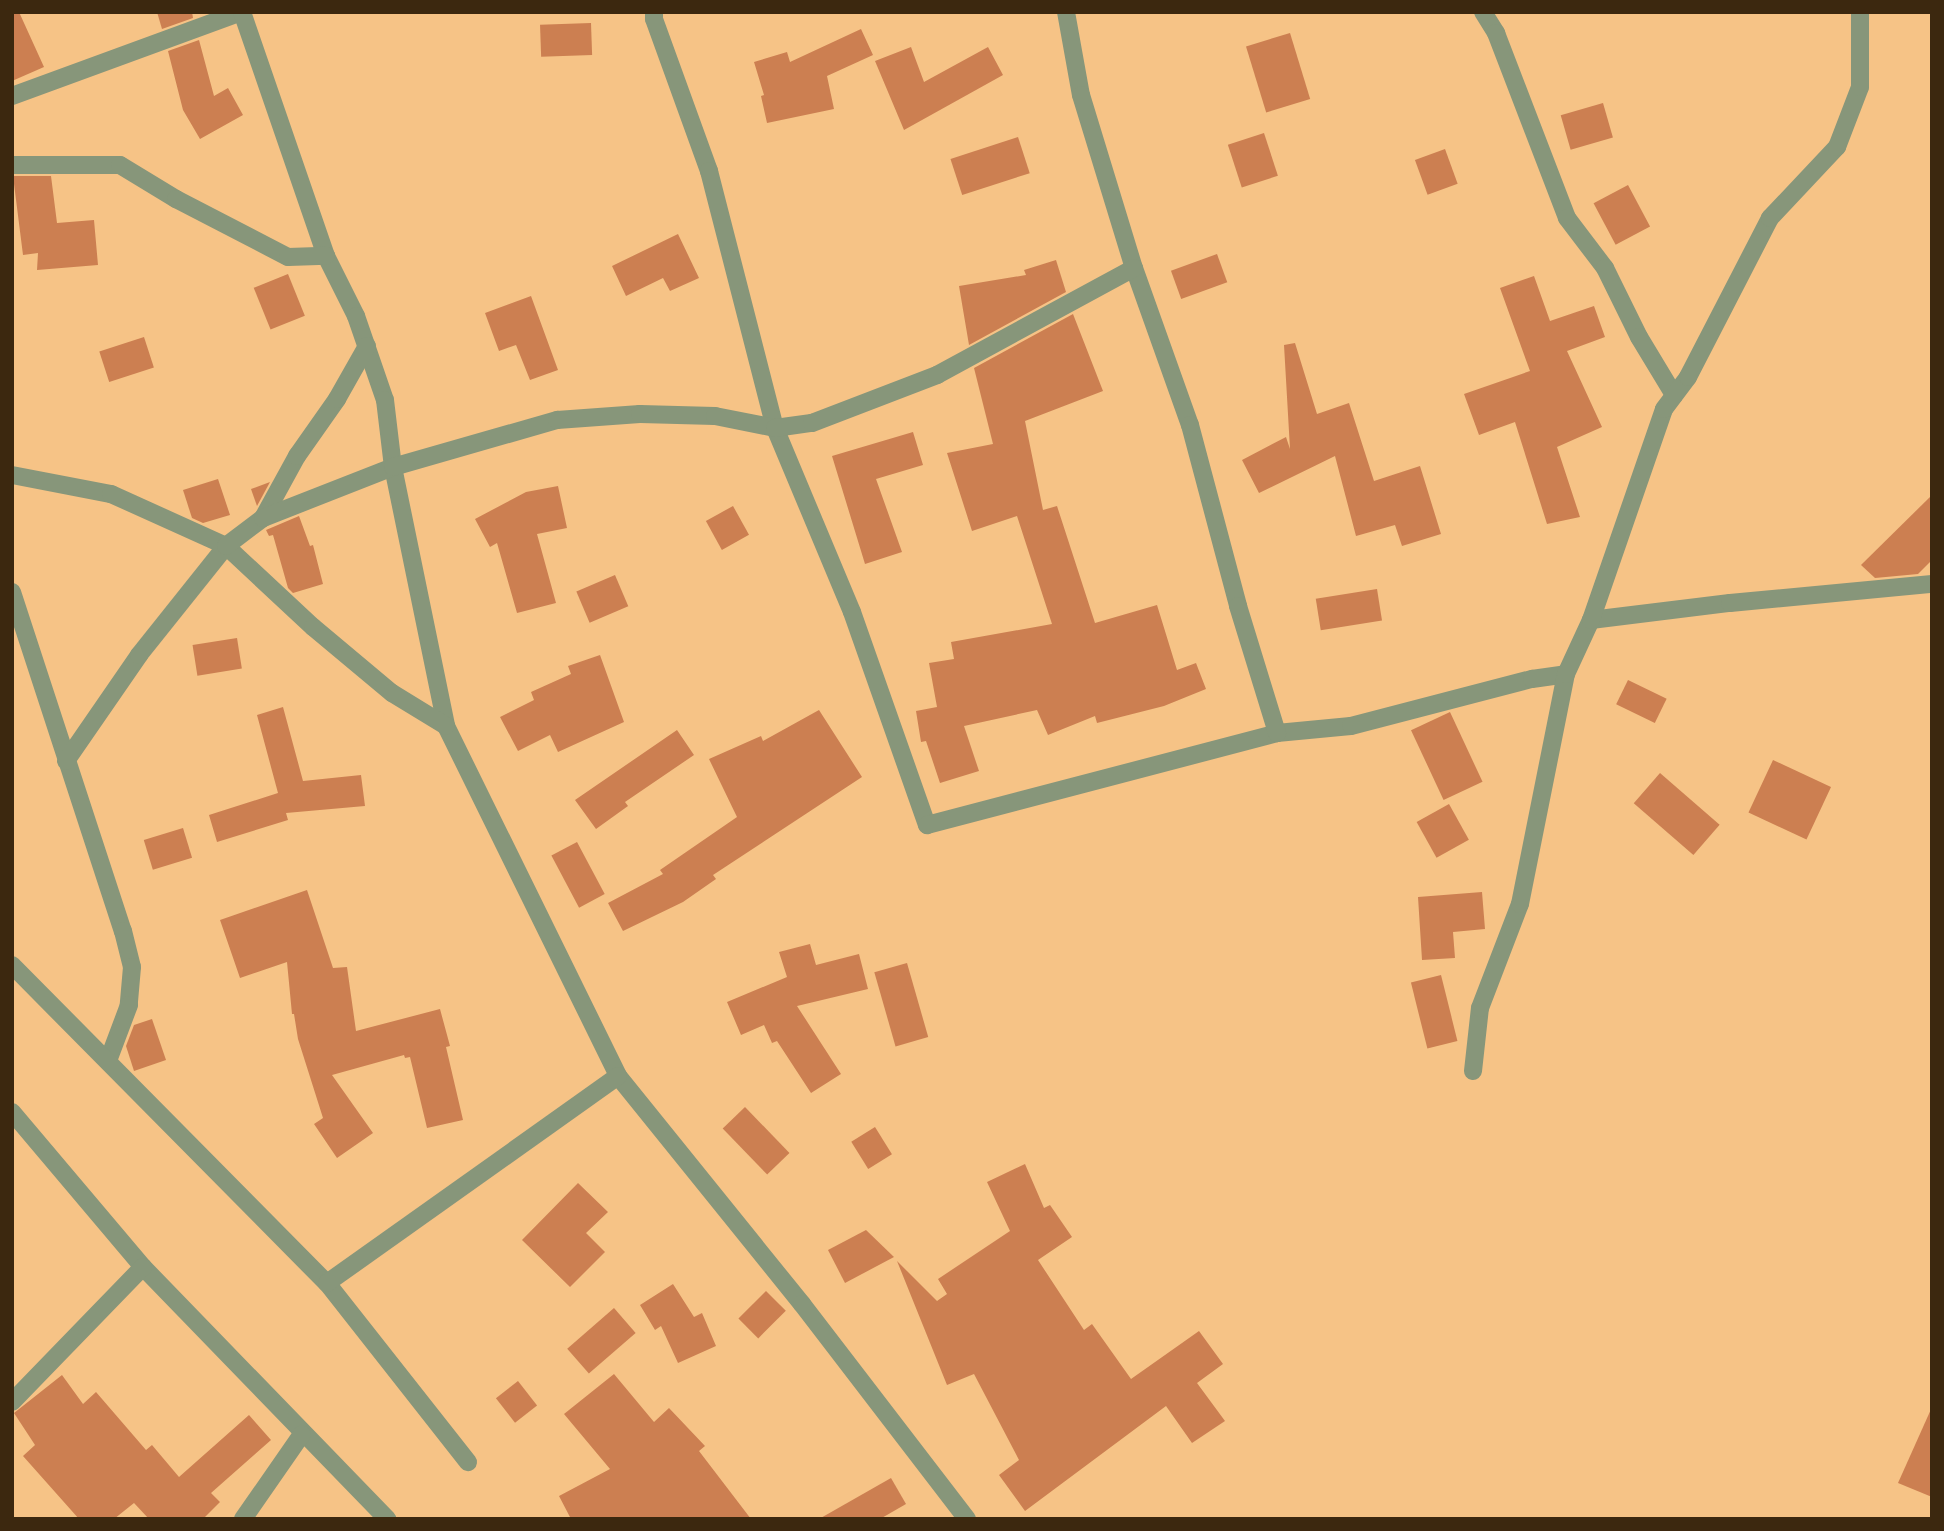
<!DOCTYPE html>
<style>
body{margin:0}
#map{position:relative;width:1944px;height:1531px;overflow:hidden;background:#f6c386;font-family:"Space Grotesk",sans-serif}
div>[style]{position:absolute}
.building>*{inset:0;background:#cc7f51;transform-origin:0 0}
.minor>*{height:18px;margin:-9px;padding:0 9px;transform-origin:9px;border-radius:9px;background:#87967a}
span{translate:-50% -50%;white-space:nowrap;text-align:center;line-height:1.15;-webkit-text-stroke:5px #fcd3a3;paint-order:stroke}
.frame{position:absolute;inset:0;border:14px solid #3c280f;pointer-events:none}
</style>
<div id="map">
<div class="building">
<i style="clip-path:polygon(12px 12px,19px 12px,44px 67px,12px 81px)"></i>
<i style="clip-path:polygon(157px 12px,192px 12px,193px 18px,162px 29px)"></i>
<i style="left:591px;top:23px;width:32px;height:51px;rotate:88deg"></i>
<i style="clip-path:polygon(861px 29px,873px 55px,827px 76px,834px 109px,767px 123px,761px 96px,764px 95px,754px 62px,787px 52px,790px 62px)"></i>
<i style="left:1290px;top:33px;width:69px;height:46px;rotate:73deg"></i>
<i style="clip-path:polygon(199px 40px,214px 96px,228px 88px,243px 115px,200px 139px,183px 110px,168px 51px)"></i>
<i style="clip-path:polygon(911px 47px,924px 82px,988px 47px,1003px 75px,904px 130px,875px 61px)"></i>
<i style="left:1603px;top:103px;width:36px;height:44px;rotate:74deg"></i>
<i style="left:1264px;top:133px;width:45px;height:38px;rotate:72deg"></i>
<i style="left:1018px;top:137px;width:38px;height:71px;rotate:72deg"></i>
<i style="left:1445px;top:149px;width:37px;height:32px;rotate:70deg"></i>
<i style="clip-path:polygon(13px 176px,51px 176px,57px 223px,94px 220px,98px 265px,37px 270px,38px 253px,23px 255px)"></i>
<i style="left:1628px;top:185px;width:47px;height:39px;rotate:62deg"></i>
<i style="clip-path:polygon(678px 234px,699px 278px,670px 291px,663px 278px,626px 296px,612px 266px)"></i>
<i style="left:1217px;top:254px;width:30px;height:49px;rotate:70deg"></i>
<i style="clip-path:polygon(1056px 260px,1066px 292px,969px 345px,959px 286px,1026px 275px,1024px 270px)"></i>
<i style="left:288px;top:274px;width:45px;height:37px;rotate:68deg"></i>
<i style="clip-path:polygon(1534px 276px,1550px 321px,1594px 306px,1605px 337px,1567px 351px,1602px 427px,1557px 447px,1580px 517px,1547px 524px,1515px 422px,1479px 435px,1464px 394px,1530px 371px,1500px 288px)"></i>
<i style="clip-path:polygon(531px 296px,558px 370px,530px 380px,516px 345px,499px 351px,485px 313px)"></i>
<i style="clip-path:polygon(1073px 314px,1103px 391px,1025px 421px,1043px 510px,1057px 506px,1095px 623px,1157px 605px,1177px 670px,1196px 663px,1206px 689px,1164px 706px,1097px 723px,1095px 716px,1048px 735px,1037px 710px,964px 726px,979px 771px,940px 783px,926px 741px,921px 742px,916px 711px,937px 707px,929px 663px,954px 659px,951px 642px,1052px 624px,1017px 516px,972px 531px,947px 453px,993px 444px,974px 368px)"></i>
<i style="left:144px;top:337px;width:32px;height:47px;rotate:72deg"></i>
<i style="clip-path:polygon(1295px 343px,1317px 414px,1349px 403px,1374px 481px,1420px 466px,1441px 534px,1402px 546px,1395px 525px,1356px 536px,1335px 456px,1259px 493px,1242px 460px,1286px 437px,1290px 449px,1284px 345px)"></i>
<i style="clip-path:polygon(913px 432px,923px 465px,876px 479px,902px 552px,865px 564px,832px 456px)"></i>
<i style="clip-path:polygon(218px 479px,230px 515px,203px 523px,192px 518px,183px 490px)"></i>
<i style="clip-path:polygon(270px 482px,257px 506px,251px 489px)"></i>
<i style="clip-path:polygon(558px 486px,567px 528px,537px 534px,556px 603px,517px 613px,497px 543px,490px 547px,475px 519px,526px 492px)"></i>
<i style="clip-path:polygon(1932px 495px,1932px 560px,1918px 574px,1875px 578px,1861px 565px)"></i>
<i style="left:733px;top:506px;width:33px;height:31px;rotate:61deg"></i>
<i style="clip-path:polygon(299px 516px,310px 546px,313px 545px,323px 584px,293px 593px,288px 588px,273px 535px,269px 536px,266px 530px)"></i>
<i style="left:615px;top:575px;width:34px;height:42px;rotate:67deg"></i>
<i style="left:1377px;top:589px;width:32px;height:62px;rotate:81deg"></i>
<i style="left:237px;top:638px;width:31px;height:45px;rotate:81deg"></i>
<i style="clip-path:polygon(600px 655px,624px 722px,558px 752px,550px 735px,518px 751px,500px 717px,534px 700px,531px 692px,571px 674px,568px 666px)"></i>
<i style="left:1628px;top:680px;width:43px;height:27px;rotate:26deg"></i>
<i style="clip-path:polygon(283px 707px,303px 781px,361px 775px,365px 806px,286px 813px,288px 820px,217px 842px,209px 815px,278px 793px,257px 715px)"></i>
<i style="clip-path:polygon(819px 710px,862px 777px,713px 875px,716px 879px,683px 902px,623px 931px,608px 903px,663px 874px,660px 870px,737px 817px,709px 759px,761px 736px,763px 741px)"></i>
<i style="left:1450px;top:712px;width:77px;height:43px;rotate:65deg"></i>
<i style="clip-path:polygon(677px 730px,694px 755px,625px 802px,628px 806px,596px 829px,575px 800px)"></i>
<i style="left:1773px;top:760px;width:64px;height:58px;rotate:25deg"></i>
<i style="left:1660px;top:773px;width:79px;height:40px;rotate:41deg"></i>
<i style="left:1449px;top:804px;width:41px;height:37px;rotate:61deg"></i>
<i style="left:183px;top:828px;width:31px;height:41px;rotate:73deg"></i>
<i style="left:577px;top:842px;width:59px;height:29px;rotate:62deg"></i>
<i style="clip-path:polygon(307px 890px,333px 968px,347px 967px,356px 1031px,440px 1009px,450px 1046px,446px 1047px,463px 1120px,427px 1128px,410px 1057px,405px 1058px,404px 1055px,332px 1075px,373px 1133px,337px 1158px,314px 1124px,323px 1118px,298px 1039px,294px 1014px,292px 1014px,287px 962px,240px 978px,220px 920px)"></i>
<i style="clip-path:polygon(1482px 892px,1485px 929px,1453px 932px,1455px 958px,1422px 960px,1418px 897px)"></i>
<i style="clip-path:polygon(810px 944px,816px 965px,859px 954px,868px 989px,797px 1006px,841px 1074px,811px 1093px,777px 1041px,772px 1043px,764px 1025px,741px 1035px,727px 1002px,787px 977px,779px 952px)"></i>
<i style="left:907px;top:963px;width:77px;height:34px;rotate:74deg"></i>
<i style="left:1441px;top:975px;width:68px;height:31px;rotate:76deg"></i>
<i style="clip-path:polygon(152px 1019px,166px 1060px,134px 1071px,126px 1046px,134px 1025px)"></i>
<i style="left:745px;top:1107px;width:64px;height:31px;rotate:46deg"></i>
<i style="left:875px;top:1127px;width:32px;height:28px;rotate:58deg"></i>
<i style="clip-path:polygon(1025px 1164px,1044px 1208px,1050px 1205px,1072px 1237px,1038px 1260px,1084px 1330px,1092px 1324px,1131px 1379px,1199px 1331px,1223px 1364px,1197px 1383px,1225px 1421px,1192px 1443px,1166px 1406px,1025px 1511px,999px 1475px,1019px 1460px,974px 1374px,947px 1385px,897px 1261px,937px 1301px,947px 1294px,938px 1279px,1010px 1231px,987px 1182px)"></i>
<i style="clip-path:polygon(578px 1183px,608px 1212px,586px 1233px,605px 1252px,570px 1287px,522px 1240px)"></i>
<i style="clip-path:polygon(866px 1230px,894px 1257px,845px 1283px,828px 1250px)"></i>
<i style="clip-path:polygon(673px 1284px,694px 1317px,702px 1313px,716px 1346px,678px 1363px,661px 1326px,655px 1330px,640px 1305px)"></i>
<i style="left:766px;top:1291px;width:28px;height:39px;rotate:45deg"></i>
<i style="left:614px;top:1308px;width:33px;height:62px;rotate:49deg"></i>
<i style="clip-path:polygon(614px 1374px,654px 1422px,669px 1408px,705px 1446px,699px 1451px,751px 1519px,571px 1519px,559px 1496px,610px 1469px,564px 1414px)"></i>
<i style="clip-path:polygon(62px 1375px,83px 1404px,96px 1392px,146px 1450px,152px 1445px,179px 1477px,249px 1415px,271px 1440px,211px 1493px,220px 1502px,203px 1519px,149px 1519px,134px 1503px,114px 1519px,79px 1519px,23px 1456px,35px 1445px,14px 1413px)"></i>
<i style="left:518px;top:1381px;width:31px;height:28px;rotate:52deg"></i>
<i style="clip-path:polygon(1932px 1407px,1932px 1497px,1898px 1483px)"></i>
<i style="clip-path:polygon(891px 1478px,906px 1504px,880px 1519px,819px 1519px)"></i>
</div>
<div class="minor">
<i style="left:654px;top:12px;width:7px;rotate:90deg"></i>
<i style="left:654px;top:19px;width:162px;rotate:70.1deg"></i>
<i style="left:709px;top:171px;width:265px;rotate:75.6deg"></i>
<i style="left:775px;top:428px;width:199px;rotate:67.3deg"></i>
<i style="left:852px;top:612px;width:226px;rotate:70.6deg"></i>
<i style="left:927px;top:825px;width:362px;rotate:-14.7deg"></i>
<i style="left:1277px;top:733px;width:74px;rotate:-5.4deg"></i>
<i style="left:1351px;top:726px;width:187px;rotate:-14.6deg"></i>
<i style="left:1532px;top:679px;width:34px;rotate:-8deg"></i>
<i style="left:1066px;top:12px;width:84px;rotate:79.8deg"></i>
<i style="left:1081px;top:95px;width:181px;rotate:73deg"></i>
<i style="left:1134px;top:268px;width:167px;rotate:70.4deg"></i>
<i style="left:1190px;top:425px;width:187px;rotate:75.1deg"></i>
<i style="left:1238px;top:606px;width:133px;rotate:72.9deg"></i>
<i style="left:1483px;top:12px;width:25px;rotate:58deg"></i>
<i style="left:1496px;top:33px;width:198px;rotate:69deg"></i>
<i style="left:1567px;top:218px;width:63px;rotate:52.8deg"></i>
<i style="left:1605px;top:268px;width:77px;rotate:63.8deg"></i>
<i style="left:1639px;top:337px;width:68px;rotate:58.9deg"></i>
<i style="left:12px;top:96px;width:245px;rotate:-20.1deg"></i>
<i style="left:242px;top:12px;width:258px;rotate:71deg"></i>
<i style="left:326px;top:256px;width:67px;rotate:63.4deg"></i>
<i style="left:356px;top:316px;width:89px;rotate:71deg"></i>
<i style="left:385px;top:400px;width:67px;rotate:83.2deg"></i>
<i style="left:393px;top:467px;width:264px;rotate:78.4deg"></i>
<i style="left:446px;top:726px;width:390px;rotate:63.8deg"></i>
<i style="left:618px;top:1076px;width:293px;rotate:51.1deg"></i>
<i style="left:802px;top:1304px;width:271px;rotate:52.5deg"></i>
<i style="left:12px;top:165px;width:108px"></i>
<i style="left:120px;top:165px;width:66px;rotate:31.3deg"></i>
<i style="left:176px;top:199px;width:126px;rotate:27.4deg"></i>
<i style="left:288px;top:257px;width:38px;rotate:-2deg"></i>
<i style="left:12px;top:475px;width:101px;rotate:10.9deg"></i>
<i style="left:111px;top:494px;width:126px;rotate:24.3deg"></i>
<i style="left:226px;top:546px;width:119px;rotate:43deg"></i>
<i style="left:313px;top:627px;width:103px;rotate:39.9deg"></i>
<i style="left:392px;top:693px;width:63px;rotate:31.4deg"></i>
<i style="left:263px;top:518px;width:71px;rotate:-61.3deg"></i>
<i style="left:297px;top:456px;width:70px;rotate:-54.9deg"></i>
<i style="left:337px;top:399px;width:61px;rotate:-60.5deg"></i>
<i style="left:12px;top:592px;width:357px;rotate:71.9deg"></i>
<i style="left:123px;top:931px;width:37px;rotate:76deg"></i>
<i style="left:132px;top:967px;width:38px;rotate:95deg"></i>
<i style="left:129px;top:1005px;width:60px;rotate:110.6deg"></i>
<i style="left:1591px;top:620px;width:140px;rotate:-7deg"></i>
<i style="left:1730px;top:603px;width:203px;rotate:-5.4deg"></i>
<i style="left:66px;top:761px;width:129px;rotate:-55.4deg"></i>
<i style="left:139px;top:655px;width:139px;rotate:-51.4deg"></i>
<i style="left:226px;top:546px;width:46px;rotate:-37.1deg"></i>
<i style="left:263px;top:518px;width:140px;rotate:-21.4deg"></i>
<i style="left:393px;top:467px;width:171px;rotate:-16deg"></i>
<i style="left:557px;top:420px;width:83px;rotate:-4.1deg"></i>
<i style="left:640px;top:414px;width:75px;rotate:1.5deg"></i>
<i style="left:715px;top:416px;width:61px;rotate:11.3deg"></i>
<i style="left:775px;top:428px;width:37px;rotate:-8deg"></i>
<i style="left:812px;top:423px;width:134px;rotate:-21deg"></i>
<i style="left:937px;top:375px;width:224px;rotate:-28.5deg"></i>
<i style="left:12px;top:965px;width:448px;rotate:45.3deg"></i>
<i style="left:327px;top:1283px;width:228px;rotate:51.8deg"></i>
<i style="left:1473px;top:1071px;width:63px;rotate:-83.7deg"></i>
<i style="left:1480px;top:1008px;width:111px;rotate:-69deg"></i>
<i style="left:1520px;top:904px;width:235px;rotate:-78.7deg"></i>
<i style="left:1566px;top:674px;width:60px;rotate:-65.2deg"></i>
<i style="left:1591px;top:620px;width:223px;rotate:-70.9deg"></i>
<i style="left:1664px;top:409px;width:40px;rotate:-53deg"></i>
<i style="left:1688px;top:377px;width:179px;rotate:-62.7deg"></i>
<i style="left:1770px;top:218px;width:98px;rotate:-46.7deg"></i>
<i style="left:1837px;top:147px;width:64px;rotate:-69deg"></i>
<i style="left:1860px;top:87px;width:75px;rotate:-90deg"></i>
<i style="left:12px;top:1112px;width:203px;rotate:49.8deg"></i>
<i style="left:143px;top:1267px;width:351px;rotate:45.9deg"></i>
<i style="left:327px;top:1283px;width:357px;rotate:-35.4deg"></i>
<i style="left:12px;top:1402px;width:188px;rotate:-45.9deg"></i>
<i style="left:243px;top:1519px;width:103px;rotate:-55.2deg"></i>
</div>
<div class="frame"></div>
</div>
